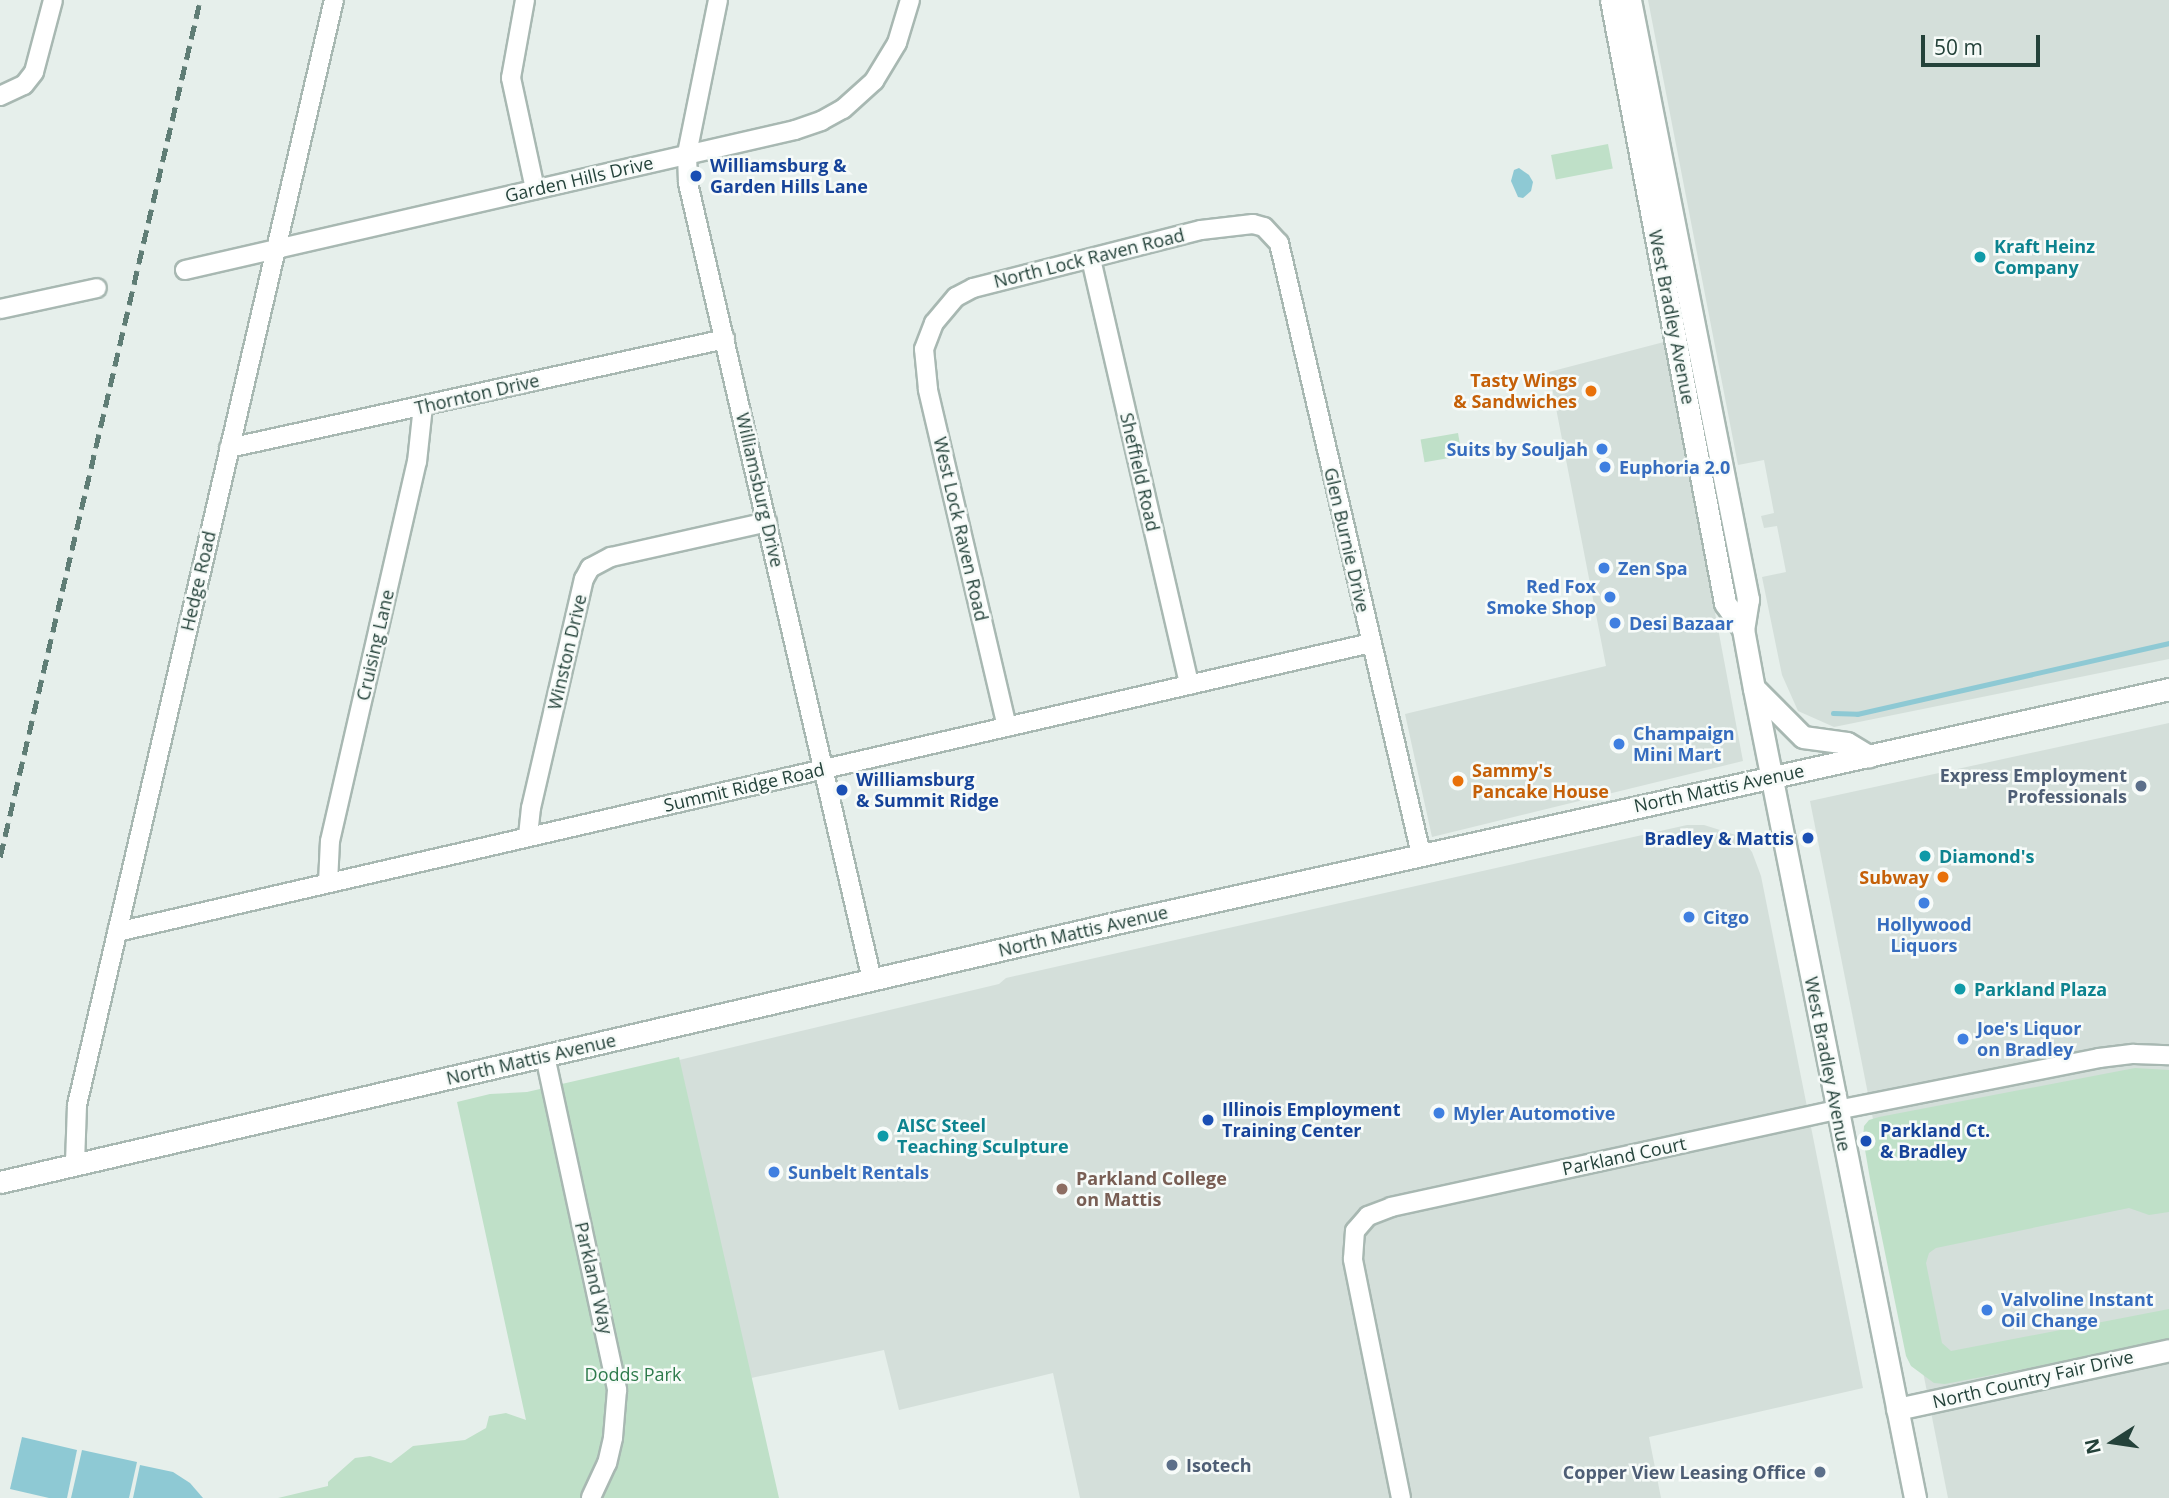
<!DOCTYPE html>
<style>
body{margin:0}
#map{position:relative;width:2169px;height:1498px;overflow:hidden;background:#e6efeb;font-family:"Open Sans",sans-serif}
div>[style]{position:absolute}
.built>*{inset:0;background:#d4dfda}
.green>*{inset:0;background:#bfe0c8;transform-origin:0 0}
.water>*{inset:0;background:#8ec9d4}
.stream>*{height:4.5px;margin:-2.25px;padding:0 2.25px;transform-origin:2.25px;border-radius:2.25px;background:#8ec9d4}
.roads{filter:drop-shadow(2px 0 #a8b8b2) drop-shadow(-2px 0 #a8b8b2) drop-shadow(0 2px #a8b8b2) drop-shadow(0 -2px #a8b8b2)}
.street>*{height:18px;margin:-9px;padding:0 9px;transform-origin:9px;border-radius:9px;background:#fff}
.secondary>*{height:21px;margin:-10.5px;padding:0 10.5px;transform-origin:10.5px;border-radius:10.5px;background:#fff}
.rail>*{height:4.5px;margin-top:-2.25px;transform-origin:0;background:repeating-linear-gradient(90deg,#5f7d75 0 14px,transparent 0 21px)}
.dots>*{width:19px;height:19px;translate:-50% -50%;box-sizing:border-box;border:4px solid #f7fbf9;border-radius:50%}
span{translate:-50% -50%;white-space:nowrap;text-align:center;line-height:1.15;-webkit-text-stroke:5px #f7fbf9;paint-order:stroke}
.transit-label{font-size:18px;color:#164399;font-weight:700}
.left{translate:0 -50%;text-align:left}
.right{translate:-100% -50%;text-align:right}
.street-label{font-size:18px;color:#24423a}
.culture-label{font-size:18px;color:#0d838f;font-weight:700}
.food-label{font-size:18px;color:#c56008;font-weight:700}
.shop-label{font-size:18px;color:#366cbe;font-weight:700}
.service-label{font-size:18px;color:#4e5e75;font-weight:700}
.education-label{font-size:18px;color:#785e54;font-weight:700}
.park-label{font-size:18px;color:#2d7a4b}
.north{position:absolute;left:2078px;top:1407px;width:70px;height:70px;-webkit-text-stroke:5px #f7fbf9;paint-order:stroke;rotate:258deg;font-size:19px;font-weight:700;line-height:28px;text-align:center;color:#24423a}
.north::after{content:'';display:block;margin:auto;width:24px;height:32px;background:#24423a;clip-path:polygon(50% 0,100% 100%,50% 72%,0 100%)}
.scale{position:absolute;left:1921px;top:35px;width:119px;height:32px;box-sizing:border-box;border:4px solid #24423a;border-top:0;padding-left:9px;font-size:21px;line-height:24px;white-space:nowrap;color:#24423a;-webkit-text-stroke:5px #f7fbf9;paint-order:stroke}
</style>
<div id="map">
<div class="built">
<i style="clip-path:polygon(1648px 0,2169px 0,2169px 659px,1834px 727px,1798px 711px,1782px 675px,1762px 577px,1786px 572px,1777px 526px,1764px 528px,1761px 516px,1774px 513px,1764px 460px,1738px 465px)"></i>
<i style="clip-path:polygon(1664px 342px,1743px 761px,1432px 837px,1405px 714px,1606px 666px,1549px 372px)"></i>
<i style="clip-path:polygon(2169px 723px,2169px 1498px,1948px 1498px,1810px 801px)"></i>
<i style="clip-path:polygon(1687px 825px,1704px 825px,1739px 836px,1752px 852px,1761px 876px,1863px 1388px,1649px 1437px,1661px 1498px,1080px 1498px,1053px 1373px,899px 1410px,884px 1350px,751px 1378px,679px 1060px,999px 984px,1006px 978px)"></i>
</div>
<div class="green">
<i style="left:1608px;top:144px;width:25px;height:58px;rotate:79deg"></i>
<i style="left:1458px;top:433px;width:23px;height:38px;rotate:80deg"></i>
<i style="clip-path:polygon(679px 1057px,779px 1498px,278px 1498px,328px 1486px,328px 1482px,355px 1458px,370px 1456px,391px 1463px,413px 1446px,465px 1440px,486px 1428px,489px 1416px,506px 1413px,526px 1420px,457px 1102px,490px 1094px,527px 1092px)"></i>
<i style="clip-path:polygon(2135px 1068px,2169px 1070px,2169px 1212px,2149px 1215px,2129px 1208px,1936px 1248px,1929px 1253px,1926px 1263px,1942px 1343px,1951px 1351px,2169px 1309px,2169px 1341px,1945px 1384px,1934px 1383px,1911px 1366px,1906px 1356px,1870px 1179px,1863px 1138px,1864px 1126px,1869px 1120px,1879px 1117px)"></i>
</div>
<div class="water">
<i style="clip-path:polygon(1519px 168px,1529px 175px,1533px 182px,1531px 191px,1523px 198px,1518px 197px,1511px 181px,1514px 170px)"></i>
<i style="clip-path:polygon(22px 1437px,77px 1450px,67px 1498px,49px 1498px,10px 1489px)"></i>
<i style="clip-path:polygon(82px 1450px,137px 1462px,129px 1498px,71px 1498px)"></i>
<i style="clip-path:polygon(140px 1465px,173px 1472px,190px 1483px,203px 1498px,133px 1498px)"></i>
</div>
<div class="stream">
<i style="left:1833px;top:713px;width:24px;rotate:2deg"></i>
<i style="left:1857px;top:714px;width:320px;rotate:-12.8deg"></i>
</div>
<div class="roads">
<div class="street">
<i style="left:525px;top:0;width:79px;rotate:100.2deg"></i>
<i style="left:511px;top:78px;width:114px;rotate:77.8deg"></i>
<i style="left:718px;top:0;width:157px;rotate:101.4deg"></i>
<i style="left:687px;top:154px;width:29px;rotate:88deg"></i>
<i style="left:688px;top:183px;width:818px;rotate:77deg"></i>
<i style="left:0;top:96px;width:26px;rotate:-25deg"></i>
<i style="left:24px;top:85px;width:16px;rotate:-52deg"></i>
<i style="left:34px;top:72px;width:74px;rotate:-75.2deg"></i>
<i style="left:1091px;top:259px;width:437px;rotate:77deg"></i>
<i style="left:185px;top:270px;width:626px;rotate:-12.93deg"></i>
<i style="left:795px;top:130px;width:28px;rotate:-19deg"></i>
<i style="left:821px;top:121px;width:25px;rotate:-29deg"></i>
<i style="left:843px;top:109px;width:42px;rotate:-42.1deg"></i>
<i style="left:874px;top:81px;width:44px;rotate:-58.8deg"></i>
<i style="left:897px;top:43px;width:45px;rotate:-73.2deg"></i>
<i style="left:0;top:309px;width:99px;rotate:-12.2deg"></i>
<i style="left:229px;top:448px;width:508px;rotate:-12.39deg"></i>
<i style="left:1007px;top:727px;width:347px;rotate:-103.2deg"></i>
<i style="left:928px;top:389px;width:40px;rotate:-95.7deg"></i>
<i style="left:924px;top:349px;width:28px;rotate:-69deg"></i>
<i style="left:934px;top:323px;width:34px;rotate:-50deg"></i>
<i style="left:956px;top:297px;width:19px;rotate:-28deg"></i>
<i style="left:973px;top:288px;width:235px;rotate:-14.3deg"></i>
<i style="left:1201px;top:230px;width:52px;rotate:-6.6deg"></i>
<i style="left:1253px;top:224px;width:11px;rotate:15deg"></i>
<i style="left:1264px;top:227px;width:22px;rotate:47deg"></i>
<i style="left:1279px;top:243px;width:627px;rotate:76.92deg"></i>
<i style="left:528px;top:836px;width:28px;rotate:-84deg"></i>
<i style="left:531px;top:808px;width:235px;rotate:-77deg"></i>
<i style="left:584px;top:579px;width:13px;rotate:-61deg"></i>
<i style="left:590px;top:568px;width:24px;rotate:-28deg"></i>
<i style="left:611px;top:557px;width:160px;rotate:-12.6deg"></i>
<i style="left:328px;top:883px;width:42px;rotate:-87.3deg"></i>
<i style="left:330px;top:841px;width:389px;rotate:-77.1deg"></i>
<i style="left:417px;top:462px;width:56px;rotate:-83.9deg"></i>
<i style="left:117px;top:932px;width:1287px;rotate:-12.98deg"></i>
<i style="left:545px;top:1056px;width:342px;rotate:77.8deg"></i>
<i style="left:617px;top:1390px;width:48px;rotate:94.8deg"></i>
<i style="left:613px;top:1438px;width:26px;rotate:103deg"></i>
<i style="left:607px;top:1463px;width:38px;rotate:115deg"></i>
<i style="left:75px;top:1163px;width:58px;rotate:-88deg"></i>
<i style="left:77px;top:1105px;width:1134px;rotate:-76.91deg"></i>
<i style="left:1401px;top:1498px;width:244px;rotate:-101.4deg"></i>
<i style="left:1353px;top:1259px;width:28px;rotate:-86deg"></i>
<i style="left:1355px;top:1231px;width:20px;rotate:-49deg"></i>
<i style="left:1368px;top:1216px;width:25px;rotate:-21deg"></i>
<i style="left:1391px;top:1207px;width:456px;rotate:-12.3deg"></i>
<i style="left:1837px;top:1110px;width:267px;rotate:-11.2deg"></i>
<i style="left:2099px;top:1058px;width:35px;rotate:-7deg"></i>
<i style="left:2134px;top:1054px;width:35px;rotate:2deg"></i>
</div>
<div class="secondary">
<i style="left:1611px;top:0;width:614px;rotate:79.29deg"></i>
<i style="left:1725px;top:603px;width:32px;rotate:55deg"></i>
<i style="left:1630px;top:0;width:611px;rotate:78.86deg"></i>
<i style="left:1748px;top:599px;width:30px;rotate:99deg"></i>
<i style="left:1743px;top:629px;width:61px;rotate:79.6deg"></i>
<i style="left:1754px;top:689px;width:825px;rotate:78.74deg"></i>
<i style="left:1755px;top:689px;width:68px;rotate:45deg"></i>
<i style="left:1803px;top:737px;width:44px;rotate:7.8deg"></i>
<i style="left:1847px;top:743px;width:26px;rotate:31deg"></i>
<i style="left:0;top:1182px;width:1150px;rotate:-13.07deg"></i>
<i style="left:1120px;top:922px;width:1075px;rotate:-12.52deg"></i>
<i style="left:1897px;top:1409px;width:278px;rotate:-12.2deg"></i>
</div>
</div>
<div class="rail">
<i style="left:0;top:857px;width:880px;rotate:-76.86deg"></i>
</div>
<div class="dots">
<i style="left:696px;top:176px;background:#1a4fb4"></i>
<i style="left:1980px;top:257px;background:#0f9aa8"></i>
<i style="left:1591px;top:391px;background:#e8710a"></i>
<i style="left:1602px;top:449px;background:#3f7fe0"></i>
<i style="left:1605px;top:467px;background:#3f7fe0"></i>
<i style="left:1604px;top:568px;background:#3f7fe0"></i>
<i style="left:1610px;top:597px;background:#3f7fe0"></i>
<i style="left:1615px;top:623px;background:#3f7fe0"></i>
<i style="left:1619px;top:744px;background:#3f7fe0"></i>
<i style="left:1458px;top:781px;background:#e8710a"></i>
<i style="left:2141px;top:786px;background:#5c6f8a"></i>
<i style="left:842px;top:790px;background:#1a4fb4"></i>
<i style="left:1808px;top:838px;background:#1a4fb4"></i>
<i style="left:1925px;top:856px;background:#0f9aa8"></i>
<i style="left:1943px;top:877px;background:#e8710a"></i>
<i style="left:1924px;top:903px;background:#3f7fe0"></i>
<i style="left:1689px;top:917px;background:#3f7fe0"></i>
<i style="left:1960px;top:989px;background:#0f9aa8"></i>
<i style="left:1963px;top:1039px;background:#3f7fe0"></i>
<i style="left:1439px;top:1113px;background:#3f7fe0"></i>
<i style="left:1208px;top:1120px;background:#1a4fb4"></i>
<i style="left:883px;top:1136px;background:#0f9aa8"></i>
<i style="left:1866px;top:1141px;background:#1a4fb4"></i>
<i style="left:774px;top:1172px;background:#3f7fe0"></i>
<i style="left:1062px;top:1189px;background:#8d6e63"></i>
<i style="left:1987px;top:1310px;background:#3f7fe0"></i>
<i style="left:1172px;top:1465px;background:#5c6f8a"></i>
<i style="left:1820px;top:1472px;background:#5c6f8a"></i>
</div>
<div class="transit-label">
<span class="left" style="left:710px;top:176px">Williamsburg &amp;<br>Garden Hills Lane</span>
<span class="left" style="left:856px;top:790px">Williamsburg<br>&amp; Summit Ridge</span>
<span class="right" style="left:1794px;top:838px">Bradley &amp; Mattis</span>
<span class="left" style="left:1222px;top:1120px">Illinois Employment<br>Training Center</span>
<span class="left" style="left:1880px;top:1141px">Parkland Ct.<br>&amp; Bradley</span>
</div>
<div class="street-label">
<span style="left:579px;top:179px;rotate:-13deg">Garden Hills Drive</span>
<span style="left:1089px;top:258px;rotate:-14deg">North Lock Raven Road</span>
<span style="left:1672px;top:317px;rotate:79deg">West Bradley Avenue</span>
<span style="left:477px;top:394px;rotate:-13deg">Thornton Drive</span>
<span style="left:1140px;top:472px;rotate:77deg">Sheffield Road</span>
<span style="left:760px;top:490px;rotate:77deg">Williamsburg Drive</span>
<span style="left:961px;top:529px;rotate:77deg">West Lock Raven Road</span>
<span style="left:1347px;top:540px;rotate:77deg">Glen Burnie Drive</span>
<span style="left:198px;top:581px;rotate:-77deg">Hedge Road</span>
<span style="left:375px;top:645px;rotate:-77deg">Cruising Lane</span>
<span style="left:567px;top:652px;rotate:-77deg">Winston Drive</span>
<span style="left:744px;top:787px;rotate:-13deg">Summit Ridge Road</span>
<span style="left:1719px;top:788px;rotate:-12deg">North Mattis Avenue</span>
<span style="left:1083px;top:931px;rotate:-13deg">North Mattis Avenue</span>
<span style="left:531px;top:1059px;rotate:-13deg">North Mattis Avenue</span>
<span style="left:1828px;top:1064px;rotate:79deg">West Bradley Avenue</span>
<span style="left:1624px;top:1156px;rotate:-12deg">Parkland Court</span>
<span style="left:594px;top:1278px;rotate:77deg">Parkland Way</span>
<span style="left:2033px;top:1379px;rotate:-13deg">North Country Fair Drive</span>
</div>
<div class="culture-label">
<span class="left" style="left:1994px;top:257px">Kraft Heinz<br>Company</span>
<span class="left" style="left:1939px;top:856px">Diamond's</span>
<span class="left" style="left:1974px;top:989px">Parkland Plaza</span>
<span class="left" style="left:897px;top:1136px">AISC Steel<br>Teaching Sculpture</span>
</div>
<div class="food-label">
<span class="right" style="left:1577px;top:391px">Tasty Wings<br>&amp; Sandwiches</span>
<span class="left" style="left:1472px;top:781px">Sammy's<br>Pancake House</span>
<span class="right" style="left:1929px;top:877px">Subway</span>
</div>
<div class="shop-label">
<span class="right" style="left:1588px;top:449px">Suits by Souljah</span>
<span class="left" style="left:1619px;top:467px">Euphoria 2.0</span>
<span class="left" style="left:1618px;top:568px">Zen Spa</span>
<span class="right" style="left:1596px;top:597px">Red Fox<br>Smoke Shop</span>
<span class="left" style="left:1629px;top:623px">Desi Bazaar</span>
<span class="left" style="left:1633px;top:744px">Champaign<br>Mini Mart</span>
<span class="left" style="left:1703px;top:917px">Citgo</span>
<span style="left:1924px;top:935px">Hollywood<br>Liquors</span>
<span class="left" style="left:1977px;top:1039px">Joe's Liquor<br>on Bradley</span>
<span class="left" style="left:1453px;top:1113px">Myler Automotive</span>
<span class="left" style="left:788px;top:1172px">Sunbelt Rentals</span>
<span class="left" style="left:2001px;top:1310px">Valvoline Instant<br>Oil Change</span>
</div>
<div class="service-label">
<span class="right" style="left:2127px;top:786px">Express Employment<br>Professionals</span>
<span class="left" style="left:1186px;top:1465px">Isotech</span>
<span class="right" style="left:1806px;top:1472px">Copper View Leasing Office</span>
</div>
<div class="education-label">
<span class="left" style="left:1076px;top:1189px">Parkland College<br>on Mattis</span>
</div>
<div class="park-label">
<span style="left:633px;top:1374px">Dodds Park</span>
</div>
<div class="north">N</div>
<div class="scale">50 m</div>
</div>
